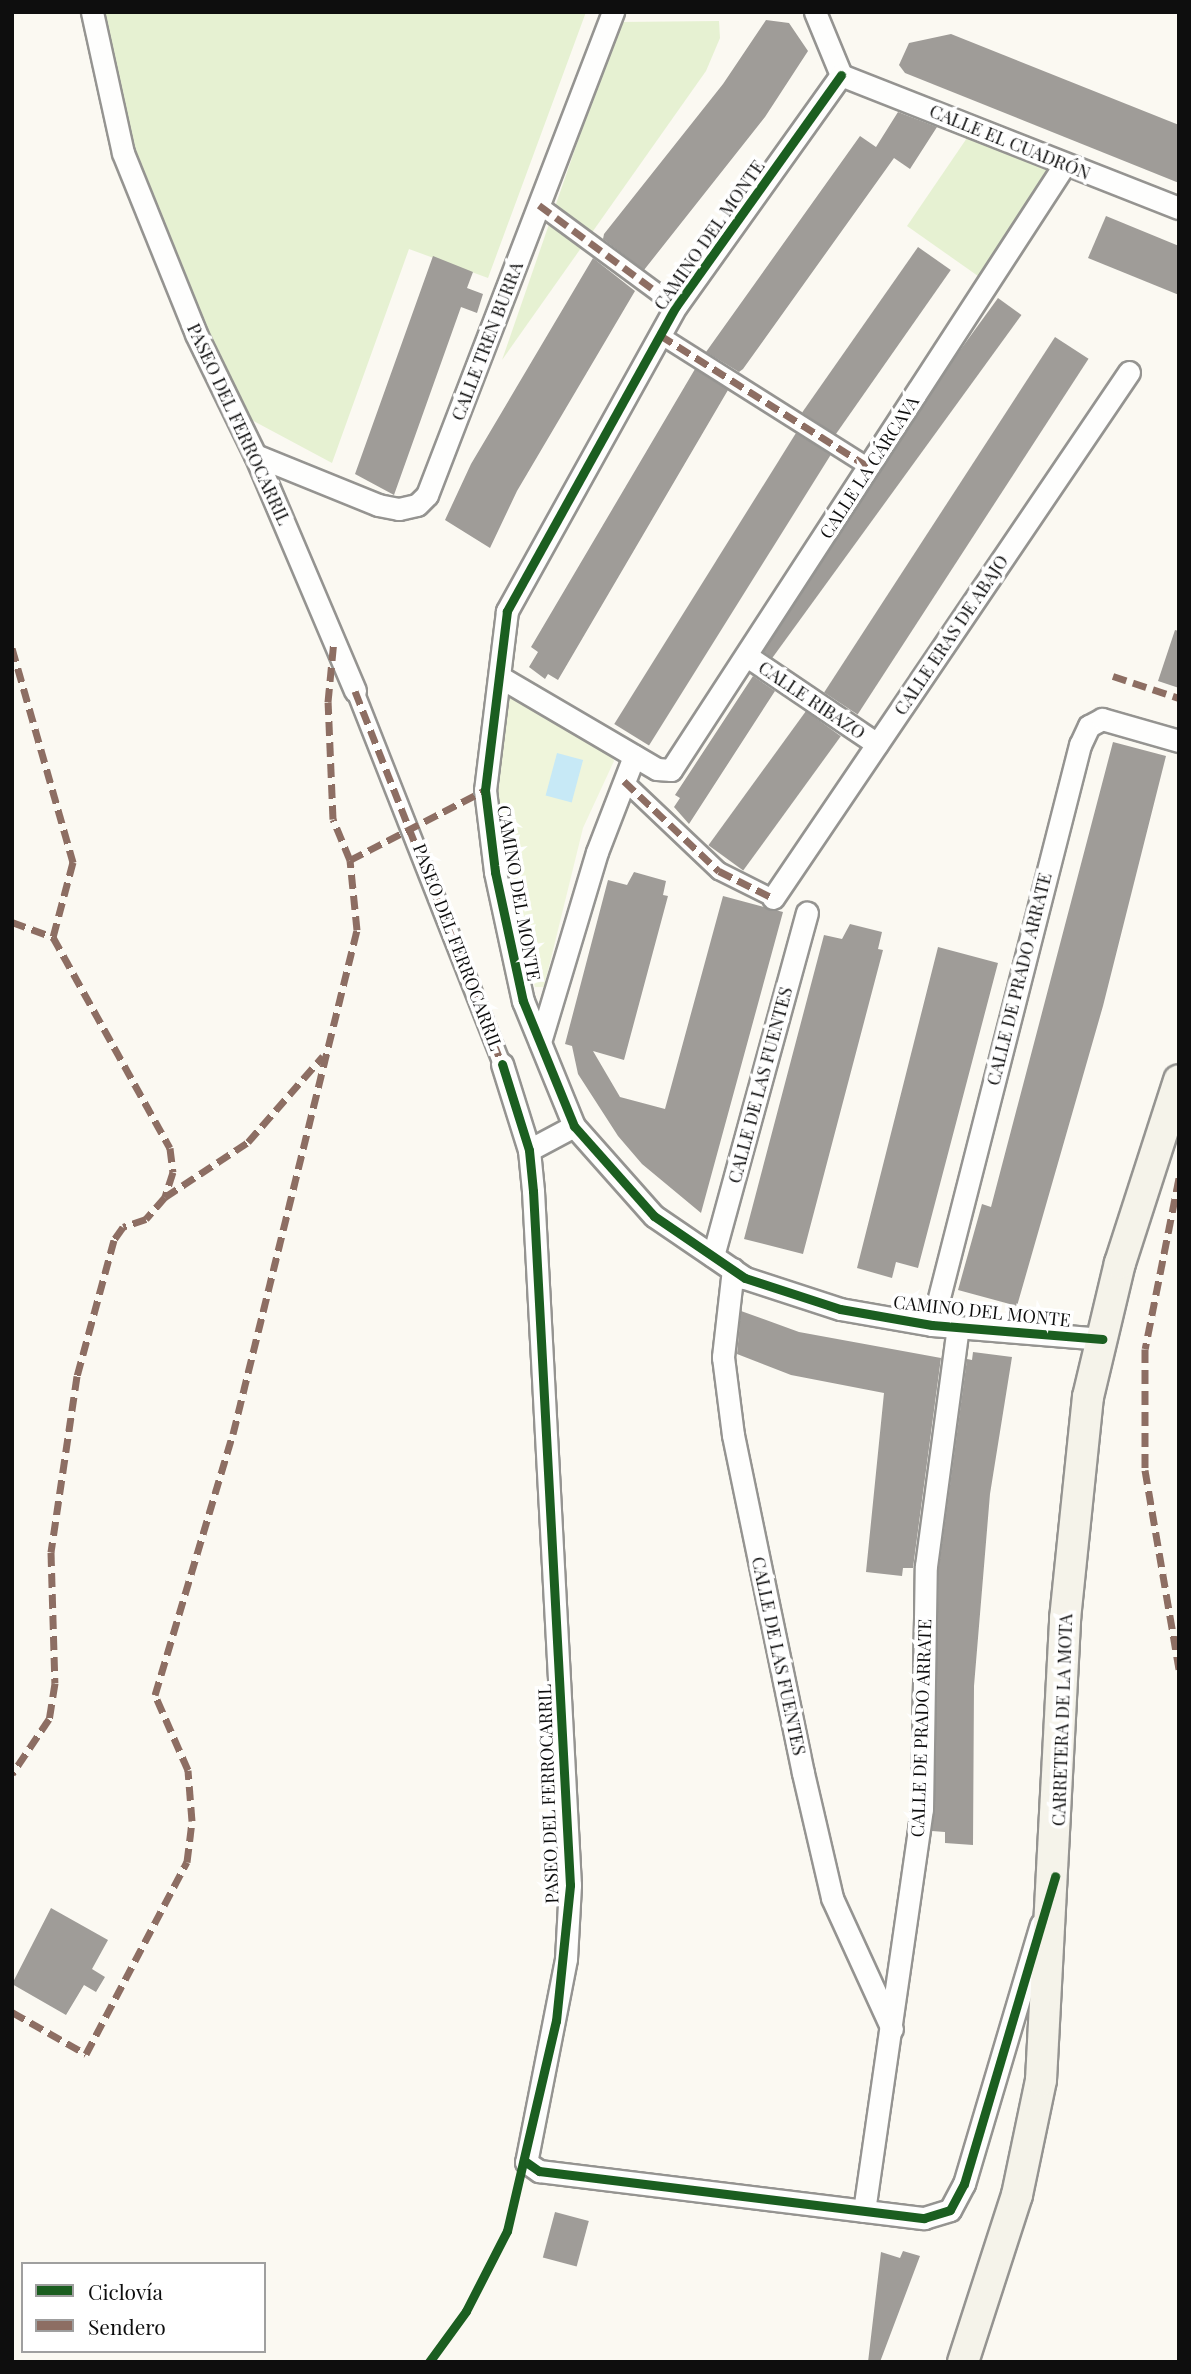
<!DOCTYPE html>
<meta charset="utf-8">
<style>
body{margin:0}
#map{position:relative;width:1191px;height:2374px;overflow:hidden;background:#fbf9f2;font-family:"Playfair Display",serif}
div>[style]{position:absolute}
.green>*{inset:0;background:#e6f1d2}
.pitch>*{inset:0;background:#eff5db}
.water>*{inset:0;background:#c7e9f6;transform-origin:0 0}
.building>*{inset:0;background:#9f9c98;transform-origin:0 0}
.roads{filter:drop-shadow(2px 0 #959491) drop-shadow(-2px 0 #959491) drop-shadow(0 2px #959491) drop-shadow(0 -2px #959491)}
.pedestrian>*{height:16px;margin:-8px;padding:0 8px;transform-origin:8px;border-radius:8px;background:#fefefd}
.minor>*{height:21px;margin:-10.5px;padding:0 10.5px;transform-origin:10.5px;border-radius:10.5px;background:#fefefd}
.secondary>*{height:30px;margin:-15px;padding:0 15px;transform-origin:15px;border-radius:15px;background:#f5f3ea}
.quiet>*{height:7px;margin-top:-3.5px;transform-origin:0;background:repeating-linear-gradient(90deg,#8d6e63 0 14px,transparent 0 21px)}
.cycleway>*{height:9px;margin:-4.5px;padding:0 4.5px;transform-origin:4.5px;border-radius:4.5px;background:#1b5e20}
span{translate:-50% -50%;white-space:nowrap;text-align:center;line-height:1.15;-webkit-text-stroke:7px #fff;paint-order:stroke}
.street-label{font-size:18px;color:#0e0e0e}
.frame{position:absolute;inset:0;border:14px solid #0e0e0e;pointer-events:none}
.legend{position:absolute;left:21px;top:2262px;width:245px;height:91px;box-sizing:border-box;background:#fff;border:2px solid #9f9f9f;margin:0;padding:9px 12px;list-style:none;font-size:21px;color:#0e0e0e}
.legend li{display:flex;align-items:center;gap:14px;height:35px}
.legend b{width:35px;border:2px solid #9f9f9f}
</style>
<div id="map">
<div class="green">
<i style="clip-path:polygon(99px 12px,586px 12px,488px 278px,409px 249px,332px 463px,248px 418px,199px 332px,126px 150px)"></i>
<i style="clip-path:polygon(719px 21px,720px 38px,706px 71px,502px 360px,619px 22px)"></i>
<i style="clip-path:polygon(969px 135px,1050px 169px,978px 276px,907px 226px)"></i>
</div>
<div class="pitch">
<i style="clip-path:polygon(517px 697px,609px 751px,614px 761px,583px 828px,544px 987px,535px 987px,523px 943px,493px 770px,508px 699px)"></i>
</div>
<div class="water">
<i style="left:557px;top:753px;width:27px;height:44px;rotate:15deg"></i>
</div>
<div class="building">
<i style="clip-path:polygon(766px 20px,789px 23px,808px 51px,765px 117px,644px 270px,603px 239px,604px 234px,723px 84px)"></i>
<i style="clip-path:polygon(951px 34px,1179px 125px,1179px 183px,905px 73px,899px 65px,909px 43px)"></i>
<i style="clip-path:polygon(898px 112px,937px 127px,910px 169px,894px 158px,743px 369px,739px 372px,706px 352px,860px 136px,876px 147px)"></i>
<i style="clip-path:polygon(1106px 216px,1179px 246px,1179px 295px,1088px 258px)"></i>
<i style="left:918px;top:247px;width:40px;height:202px;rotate:35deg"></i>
<i style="clip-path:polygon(433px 256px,473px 272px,467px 288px,483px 294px,477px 313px,461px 307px,394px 495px,355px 474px)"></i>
<i style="clip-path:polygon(593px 258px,635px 291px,517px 491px,490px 548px,445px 520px,471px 464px)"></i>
<i style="left:998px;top:298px;width:29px;height:424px;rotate:36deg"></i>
<i style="left:1055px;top:337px;width:40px;height:424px;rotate:33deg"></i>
<i style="clip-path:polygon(695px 369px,728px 390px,558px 680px,548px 674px,545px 679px,529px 667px,538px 652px,531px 647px)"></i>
<i style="left:796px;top:433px;width:41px;height:343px;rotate:32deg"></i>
<i style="clip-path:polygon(1175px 630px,1179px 631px,1179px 688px,1158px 681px)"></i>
<i style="clip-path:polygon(753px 676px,775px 691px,689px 824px,674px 807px,680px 798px,675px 795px)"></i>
<i style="left:806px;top:711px;width:43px;height:166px;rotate:36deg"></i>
<i style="clip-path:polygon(1113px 742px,1166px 756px,1103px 1006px,1017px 1306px,958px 1290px,982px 1204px,991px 1207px)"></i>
<i style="clip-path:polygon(634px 872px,666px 881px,663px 895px,668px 896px,624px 1060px,593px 1051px,620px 1097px,665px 1109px,723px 896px,783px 912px,701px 1213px,642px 1164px,618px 1136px,578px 1074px,572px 1046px,565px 1044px,608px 880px,627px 885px)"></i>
<i style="clip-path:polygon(850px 924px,882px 932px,878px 949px,883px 950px,803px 1254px,744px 1239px,824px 935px,842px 939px)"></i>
<i style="clip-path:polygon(938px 947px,998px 963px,918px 1268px,896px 1262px,892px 1278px,857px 1268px)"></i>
<i style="clip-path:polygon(741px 1311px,799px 1332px,941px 1358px,913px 1568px,903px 1568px,902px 1576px,866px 1572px,884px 1393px,791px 1375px,737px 1354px)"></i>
<i style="clip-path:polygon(973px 1352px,1012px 1357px,990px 1494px,974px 1686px,973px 1845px,945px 1843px,945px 1832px,932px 1831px,939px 1567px,967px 1359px,972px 1360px)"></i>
<i style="clip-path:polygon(51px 1908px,108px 1940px,92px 1969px,105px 1977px,96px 1992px,84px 1985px,66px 2015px,12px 1984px)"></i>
<i style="left:555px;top:2212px;width:35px;height:47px;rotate:15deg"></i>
<i style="clip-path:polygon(903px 2251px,920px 2256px,880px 2362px,868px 2362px,881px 2252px,900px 2258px)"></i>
</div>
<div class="roads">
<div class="pedestrian">
<i style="left:539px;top:205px;width:170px;rotate:36.4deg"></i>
<i style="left:660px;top:335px;width:247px;rotate:32.3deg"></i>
<i style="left:355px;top:691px;width:401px;rotate:68.5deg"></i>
<i style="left:624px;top:781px;width:131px;rotate:43.5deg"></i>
<i style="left:719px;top:871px;width:60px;rotate:26.6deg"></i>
</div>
<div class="minor">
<i style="left:92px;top:12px;width:144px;rotate:77.6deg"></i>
<i style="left:123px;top:153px;width:195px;rotate:68deg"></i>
<i style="left:196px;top:334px;width:135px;rotate:64deg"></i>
<i style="left:255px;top:455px;width:256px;rotate:67deg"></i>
<i style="left:815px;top:12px;width:68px;rotate:67.6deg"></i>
<i style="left:841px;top:75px;width:284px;rotate:125.5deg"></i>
<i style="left:676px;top:306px;width:349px;rotate:119deg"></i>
<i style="left:507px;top:611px;width:180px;rotate:97deg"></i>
<i style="left:485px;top:790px;width:83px;rotate:83deg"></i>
<i style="left:495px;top:872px;width:132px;rotate:77.8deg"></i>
<i style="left:523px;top:1001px;width:135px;rotate:67.8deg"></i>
<i style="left:574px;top:1126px;width:120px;rotate:48.4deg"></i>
<i style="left:654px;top:1216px;width:110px;rotate:34.3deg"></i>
<i style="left:745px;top:1278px;width:100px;rotate:18.1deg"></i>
<i style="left:840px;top:1309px;width:93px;rotate:9.9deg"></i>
<i style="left:932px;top:1325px;width:171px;rotate:4.7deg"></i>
<i style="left:841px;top:75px;width:363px;rotate:21.5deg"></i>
<i style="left:255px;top:455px;width:133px;rotate:22.1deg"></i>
<i style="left:378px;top:505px;width:21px;rotate:11deg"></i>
<i style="left:399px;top:509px;width:18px;rotate:-13deg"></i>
<i style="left:417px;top:505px;width:14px;rotate:-45deg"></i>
<i style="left:427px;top:495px;width:518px;rotate:-68.94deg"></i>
<i style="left:747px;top:656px;width:157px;rotate:34.1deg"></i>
<i style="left:500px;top:677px;width:182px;rotate:30.4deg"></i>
<i style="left:657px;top:769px;width:14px;rotate:4deg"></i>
<i style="left:671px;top:770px;width:723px;rotate:-56.97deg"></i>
<i style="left:773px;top:898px;width:635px;rotate:-55.91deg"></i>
<i style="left:540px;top:1042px;width:198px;rotate:-73.3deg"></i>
<i style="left:597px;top:852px;width:103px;rotate:-68.9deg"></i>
<i style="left:502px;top:1064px;width:90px;rotate:72.6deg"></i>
<i style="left:529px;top:1150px;width:41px;rotate:84.4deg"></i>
<i style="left:533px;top:1191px;width:695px;rotate:86.95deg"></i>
<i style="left:570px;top:1885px;width:74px;rotate:93.1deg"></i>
<i style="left:566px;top:1959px;width:207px;rotate:101.1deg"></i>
<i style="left:526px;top:2162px;width:16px;rotate:35deg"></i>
<i style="left:539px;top:2171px;width:388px;rotate:7deg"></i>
<i style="left:924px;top:2218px;width:27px;rotate:-17deg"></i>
<i style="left:950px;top:2210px;width:30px;rotate:-62deg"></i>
<i style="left:964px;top:2184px;width:271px;rotate:-73.5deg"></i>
<i style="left:529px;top:1150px;width:51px;rotate:-28.1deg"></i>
<i style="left:713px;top:1256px;width:356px;rotate:-74.7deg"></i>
<i style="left:733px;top:1269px;width:89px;rotate:96.5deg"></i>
<i style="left:723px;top:1357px;width:79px;rotate:82.7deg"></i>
<i style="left:733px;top:1435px;width:345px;rotate:78.3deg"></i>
<i style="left:803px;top:1773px;width:128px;rotate:76.9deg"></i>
<i style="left:832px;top:1898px;width:144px;rotate:65.4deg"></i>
<i style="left:932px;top:1325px;width:599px;rotate:-75.69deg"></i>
<i style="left:1080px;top:745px;width:21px;rotate:-65deg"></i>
<i style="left:1089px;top:726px;width:15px;rotate:-28deg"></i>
<i style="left:1102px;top:719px;width:80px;rotate:15.9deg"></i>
<i style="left:864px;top:2211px;width:406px;rotate:-81.8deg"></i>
<i style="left:922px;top:1809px;width:243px;rotate:-89.1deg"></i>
<i style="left:926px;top:1566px;width:241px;rotate:-82.4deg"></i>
</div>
<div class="secondary">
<i style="left:963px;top:2362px;width:176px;rotate:-72.1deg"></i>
<i style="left:1017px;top:2195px;width:117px;rotate:-78.2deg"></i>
<i style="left:1041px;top:2080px;width:462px;rotate:-87deg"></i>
<i style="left:1065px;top:1619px;width:223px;rotate:-84.1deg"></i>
<i style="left:1088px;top:1397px;width:138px;rotate:-76.6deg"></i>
<i style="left:1120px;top:1263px;width:192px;rotate:-72.1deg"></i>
</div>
</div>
<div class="quiet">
<i style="left:539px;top:205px;width:170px;rotate:36.4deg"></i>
<i style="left:660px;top:335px;width:247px;rotate:32.3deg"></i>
<i style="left:12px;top:648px;width:223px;rotate:74.1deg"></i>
<i style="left:73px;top:862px;width:78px;rotate:104.9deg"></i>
<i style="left:1113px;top:676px;width:70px;rotate:18.4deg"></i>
<i style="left:355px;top:691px;width:401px;rotate:68.5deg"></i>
<i style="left:624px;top:781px;width:131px;rotate:43.5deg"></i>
<i style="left:719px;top:871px;width:60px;rotate:26.6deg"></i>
<i style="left:350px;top:860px;width:152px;rotate:-27.4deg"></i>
<i style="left:12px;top:922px;width:44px;rotate:20.1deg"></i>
<i style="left:53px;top:937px;width:241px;rotate:61deg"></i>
<i style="left:170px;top:1148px;width:24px;rotate:83deg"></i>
<i style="left:173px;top:1172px;width:26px;rotate:108deg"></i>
<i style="left:165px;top:1197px;width:29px;rotate:131deg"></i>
<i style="left:146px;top:1219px;width:24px;rotate:161deg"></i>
<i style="left:123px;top:1227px;width:16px;rotate:125deg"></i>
<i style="left:114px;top:1240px;width:141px;rotate:105.2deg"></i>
<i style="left:77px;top:1376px;width:178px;rotate:98.4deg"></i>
<i style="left:51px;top:1552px;width:131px;rotate:88.3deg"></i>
<i style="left:55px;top:1683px;width:36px;rotate:99deg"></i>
<i style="left:49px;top:1719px;width:66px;rotate:123.9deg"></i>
<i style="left:1179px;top:1178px;width:174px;rotate:101.2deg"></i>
<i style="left:1145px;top:1349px;width:121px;rotate:90deg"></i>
<i style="left:1145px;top:1470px;width:202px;rotate:80.3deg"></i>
<i style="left:165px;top:1197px;width:100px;rotate:-33.5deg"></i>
<i style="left:248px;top:1142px;width:114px;rotate:-48.9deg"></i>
<i style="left:12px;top:2012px;width:85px;rotate:29.6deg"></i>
<i style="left:86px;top:2054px;width:217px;rotate:-62.3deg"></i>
<i style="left:187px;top:1862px;width:41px;rotate:-83deg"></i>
<i style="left:192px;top:1821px;width:51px;rotate:-94.5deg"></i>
<i style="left:188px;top:1770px;width:82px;rotate:-113.7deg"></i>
<i style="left:155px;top:1695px;width:272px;rotate:-73.4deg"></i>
<i style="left:233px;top:1434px;width:519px;rotate:-76.18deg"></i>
<i style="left:357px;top:930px;width:70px;rotate:-95.7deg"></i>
<i style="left:350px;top:860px;width:44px;rotate:-112.5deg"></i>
<i style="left:333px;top:819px;width:117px;rotate:-92.4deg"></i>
<i style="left:328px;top:702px;width:62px;rotate:-84.5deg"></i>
</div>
<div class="cycleway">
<i style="left:841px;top:75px;width:284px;rotate:125.5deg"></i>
<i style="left:676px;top:306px;width:349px;rotate:119deg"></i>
<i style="left:507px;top:611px;width:180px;rotate:97deg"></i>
<i style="left:485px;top:790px;width:83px;rotate:83deg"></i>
<i style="left:495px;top:872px;width:132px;rotate:77.8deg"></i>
<i style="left:523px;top:1001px;width:135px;rotate:67.8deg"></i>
<i style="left:574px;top:1126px;width:120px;rotate:48.4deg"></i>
<i style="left:654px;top:1216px;width:110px;rotate:34.3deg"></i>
<i style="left:745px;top:1278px;width:100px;rotate:18.1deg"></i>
<i style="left:840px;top:1309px;width:93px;rotate:9.9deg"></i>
<i style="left:932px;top:1325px;width:171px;rotate:4.7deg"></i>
<i style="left:526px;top:2162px;width:16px;rotate:35deg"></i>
<i style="left:539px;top:2171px;width:388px;rotate:7deg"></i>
<i style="left:924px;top:2218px;width:27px;rotate:-17deg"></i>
<i style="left:950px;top:2210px;width:30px;rotate:-62deg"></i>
<i style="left:964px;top:2184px;width:321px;rotate:-73.5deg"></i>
<i style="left:429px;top:2362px;width:63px;rotate:-54deg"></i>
<i style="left:466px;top:2311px;width:90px;rotate:-62.9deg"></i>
<i style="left:507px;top:2231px;width:216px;rotate:-76.9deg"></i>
<i style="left:556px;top:2021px;width:137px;rotate:-84.1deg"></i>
<i style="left:570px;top:1885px;width:695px;rotate:-93.05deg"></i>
<i style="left:533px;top:1191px;width:41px;rotate:-95.6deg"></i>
<i style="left:529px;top:1150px;width:90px;rotate:-107.4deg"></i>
</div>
<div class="street-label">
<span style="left:1010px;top:142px;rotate:22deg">CALLE EL CUADRÓN</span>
<span style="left:709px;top:235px;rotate:-55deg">CAMINO DEL MONTE</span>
<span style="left:487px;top:341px;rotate:-69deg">CALLE TREN BURRA</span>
<span style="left:239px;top:424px;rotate:65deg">PASEO DEL FERROCARRIL</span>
<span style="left:869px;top:467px;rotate:-57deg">CALLE LA CÁRCAVA</span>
<span style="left:951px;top:635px;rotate:-56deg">CALLE ERAS DE ABAJO</span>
<span style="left:812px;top:700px;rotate:34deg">CALLE RIBAZO</span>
<span style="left:519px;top:893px;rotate:80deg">CAMINO DEL MONTE</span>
<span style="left:458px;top:947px;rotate:69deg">PASEO DEL FERROCARRIL</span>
<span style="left:1019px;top:979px;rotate:-76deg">CALLE DE PRADO ARRATE</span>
<span style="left:760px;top:1085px;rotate:-75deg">CALLE DE LAS FUENTES</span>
<span style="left:982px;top:1311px;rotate:6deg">CAMINO DEL MONTE</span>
<span style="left:779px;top:1656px;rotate:78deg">CALLE DE LAS FUENTES</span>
<span style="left:1062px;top:1720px;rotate:-88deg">CARRETERA DE LA MOTA</span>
<span style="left:921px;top:1728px;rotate:-88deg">CALLE DE PRADO ARRATE</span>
<span style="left:548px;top:1794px;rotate:-92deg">PASEO DEL FERROCARRIL</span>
</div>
<div class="frame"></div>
<ul class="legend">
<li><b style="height:9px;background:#1b5e20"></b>Ciclovía</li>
<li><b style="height:9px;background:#8d6e63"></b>Sendero</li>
</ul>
</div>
